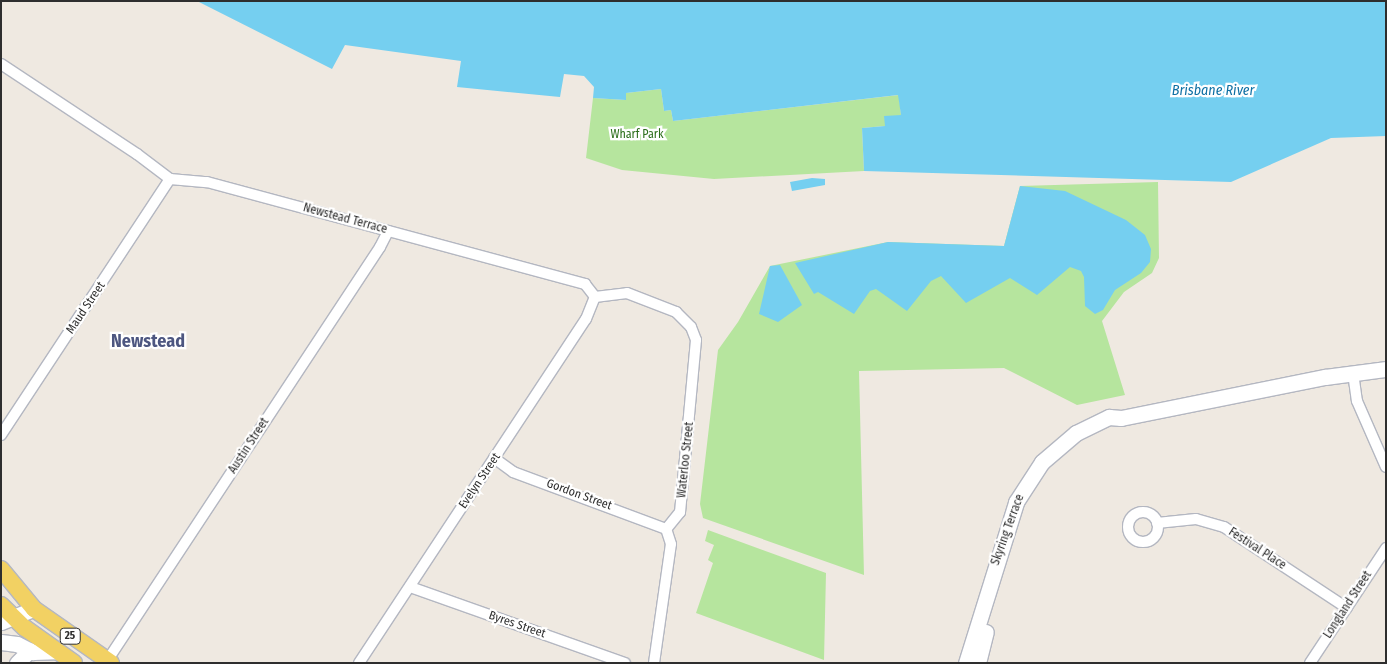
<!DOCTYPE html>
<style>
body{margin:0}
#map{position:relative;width:1387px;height:664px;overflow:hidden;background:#efe9e1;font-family:"Fira Sans Condensed",sans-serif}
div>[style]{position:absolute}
.green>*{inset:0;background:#b6e59e}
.water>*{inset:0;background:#75cff0}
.roads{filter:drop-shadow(1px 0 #b4b7c1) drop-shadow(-1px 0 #b4b7c1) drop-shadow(0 1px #b4b7c1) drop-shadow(0 -1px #b4b7c1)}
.street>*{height:10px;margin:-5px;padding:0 5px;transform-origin:5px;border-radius:5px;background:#fff}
.street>.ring{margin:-5px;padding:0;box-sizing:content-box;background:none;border:10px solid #fff;border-radius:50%}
.secondary>*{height:15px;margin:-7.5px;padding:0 7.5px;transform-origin:7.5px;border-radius:7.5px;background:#fff}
.primary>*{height:16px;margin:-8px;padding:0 8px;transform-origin:8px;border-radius:8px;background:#f2d163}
span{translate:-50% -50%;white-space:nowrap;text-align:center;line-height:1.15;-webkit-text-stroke:4.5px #fff;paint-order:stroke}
.shield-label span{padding:1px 4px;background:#fff;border:1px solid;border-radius:4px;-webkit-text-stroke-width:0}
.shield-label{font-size:11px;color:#2e2e2e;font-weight:700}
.park-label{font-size:12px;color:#2c6e1b}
.street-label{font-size:12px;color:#2e2e2e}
.water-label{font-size:14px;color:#0d6fa3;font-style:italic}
.district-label{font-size:18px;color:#4d5680;font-weight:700}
.frame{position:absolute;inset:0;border:2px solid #2e2e2e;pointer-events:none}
</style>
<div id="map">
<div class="green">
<i style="clip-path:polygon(661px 89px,664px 111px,671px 110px,673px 121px,899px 95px,901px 115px,885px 126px,862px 128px,864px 171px,714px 179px,622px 170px,586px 158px,593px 98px,626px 100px,626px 93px)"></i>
<i style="clip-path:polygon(1158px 182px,1159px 258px,1152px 273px,1124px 292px,1102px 321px,1125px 395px,1077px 405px,1004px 368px,859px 371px,864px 575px,703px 518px,700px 504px,718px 350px,738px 322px,770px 266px,888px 242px,1004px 246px,1020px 186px)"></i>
<i style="clip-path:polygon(708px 530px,826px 573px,824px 660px,696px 613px,713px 563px,708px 560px,714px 545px,705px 541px)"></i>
</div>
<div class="water">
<i style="clip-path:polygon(197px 1px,1386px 1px,1386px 136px,1331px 138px,1231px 182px,864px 171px,862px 128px,885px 126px,884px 116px,901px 115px,898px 95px,673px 121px,671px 110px,664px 111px,661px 89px,626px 93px,626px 100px,593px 98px,594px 87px,584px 76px,564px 74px,560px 97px,457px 87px,461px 61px,345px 45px,332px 69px)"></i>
<i style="clip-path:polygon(812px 178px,825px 179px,825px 185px,792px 191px,790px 182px)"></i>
<i style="clip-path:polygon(1020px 186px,1065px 191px,1126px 220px,1145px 235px,1151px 249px,1150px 262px,1141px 273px,1115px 290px,1103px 310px,1095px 314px,1085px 306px,1084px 277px,1081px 271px,1070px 267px,1037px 295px,1010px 278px,966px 303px,941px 276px,931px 281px,907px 311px,876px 289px,870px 291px,854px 314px,818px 292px,814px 294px,795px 263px,888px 242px,1004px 246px)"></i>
<i style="clip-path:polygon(780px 265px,802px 305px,778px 322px,759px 314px,770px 266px)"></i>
</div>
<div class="roads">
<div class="street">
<i style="left:1px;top:64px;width:163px;rotate:33.5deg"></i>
<i style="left:137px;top:154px;width:41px;rotate:37.1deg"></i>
<i style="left:170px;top:179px;width:37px;rotate:5deg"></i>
<i style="left:207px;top:182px;width:392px;rotate:15.1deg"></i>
<i style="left:585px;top:284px;width:16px;rotate:52deg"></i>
<i style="left:595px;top:297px;width:32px;rotate:-7deg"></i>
<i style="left:627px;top:293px;width:53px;rotate:21.2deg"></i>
<i style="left:676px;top:312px;width:21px;rotate:45deg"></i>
<i style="left:691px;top:327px;width:14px;rotate:69deg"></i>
<i style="left:696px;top:340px;width:173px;rotate:95.3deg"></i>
<i style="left:680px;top:512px;width:22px;rotate:129deg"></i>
<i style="left:1353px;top:373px;width:28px;rotate:82deg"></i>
<i style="left:1357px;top:401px;width:72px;rotate:66.3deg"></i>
<i style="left:1px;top:435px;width:307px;rotate:-56.6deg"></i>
<i style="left:494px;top:458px;width:24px;rotate:36deg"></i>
<i style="left:513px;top:472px;width:163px;rotate:20.4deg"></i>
<i class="ring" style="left:1128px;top:512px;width:20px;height:20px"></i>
<i style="left:1157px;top:523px;width:39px;rotate:-6deg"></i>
<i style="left:1196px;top:519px;width:29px;rotate:16deg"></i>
<i style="left:1224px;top:527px;width:147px;rotate:33.4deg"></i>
<i style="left:410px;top:587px;width:228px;rotate:19.5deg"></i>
<i style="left:107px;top:661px;width:496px;rotate:-56.6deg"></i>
<i style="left:380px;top:247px;width:18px;rotate:-63deg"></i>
<i style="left:359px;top:663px;width:412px;rotate:-56.6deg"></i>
<i style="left:586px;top:319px;width:24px;rotate:-68deg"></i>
<i style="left:654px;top:663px;width:120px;rotate:-81.9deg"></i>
<i style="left:671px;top:544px;width:16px;rotate:-108deg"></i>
<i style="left:1310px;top:663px;width:138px;rotate:-56.5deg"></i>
</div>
<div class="secondary">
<i style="left:1px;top:622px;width:35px;rotate:-22deg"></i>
<i style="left:1px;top:642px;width:16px;rotate:7deg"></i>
<i style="left:17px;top:644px;width:18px;rotate:27deg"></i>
<i style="left:33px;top:652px;width:23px;rotate:-2deg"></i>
<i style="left:17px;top:663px;width:18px;rotate:-45deg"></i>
<i style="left:966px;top:663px;width:169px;rotate:-72.7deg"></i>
<i style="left:1016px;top:502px;width:48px;rotate:-57deg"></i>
<i style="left:1042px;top:462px;width:45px;rotate:-40.5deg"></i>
<i style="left:1076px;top:433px;width:37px;rotate:-26deg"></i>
<i style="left:1109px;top:417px;width:12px;rotate:5deg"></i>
<i style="left:1121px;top:418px;width:208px;rotate:-11.4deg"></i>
<i style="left:1325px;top:377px;width:62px;rotate:-7.5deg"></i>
<i style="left:978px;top:663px;width:32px;rotate:-76deg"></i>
</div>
<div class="primary">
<i style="left:1px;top:569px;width:52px;rotate:50.5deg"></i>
<i style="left:34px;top:609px;width:94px;rotate:35deg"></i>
<i style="left:1px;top:605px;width:33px;rotate:44deg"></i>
<i style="left:25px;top:628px;width:60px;rotate:35.5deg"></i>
</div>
</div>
<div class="shield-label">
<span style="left:70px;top:636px">25</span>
</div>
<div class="park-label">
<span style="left:637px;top:135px">Wharf Park</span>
</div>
<div class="street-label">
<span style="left:345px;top:219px;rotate:15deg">Newstead Terrace</span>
<span style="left:86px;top:308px;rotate:-56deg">Maud Street</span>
<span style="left:249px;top:446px;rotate:-57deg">Austin Street</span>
<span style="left:686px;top:460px;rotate:-84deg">Waterloo Street</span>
<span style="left:480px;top:481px;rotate:-56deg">Evelyn Street</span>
<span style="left:579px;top:495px;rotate:20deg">Gordon Street</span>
<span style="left:1008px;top:530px;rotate:-70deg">Skyring Terrace</span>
<span style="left:1257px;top:549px;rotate:33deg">Festival Place</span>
<span style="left:1348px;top:605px;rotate:-57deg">Longland Street</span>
<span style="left:517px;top:625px;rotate:19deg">Byres Street</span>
</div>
<div class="water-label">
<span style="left:1213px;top:91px">Brisbane River</span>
</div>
<div class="district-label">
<span style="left:148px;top:341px">Newstead</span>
</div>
<div class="frame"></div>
</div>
